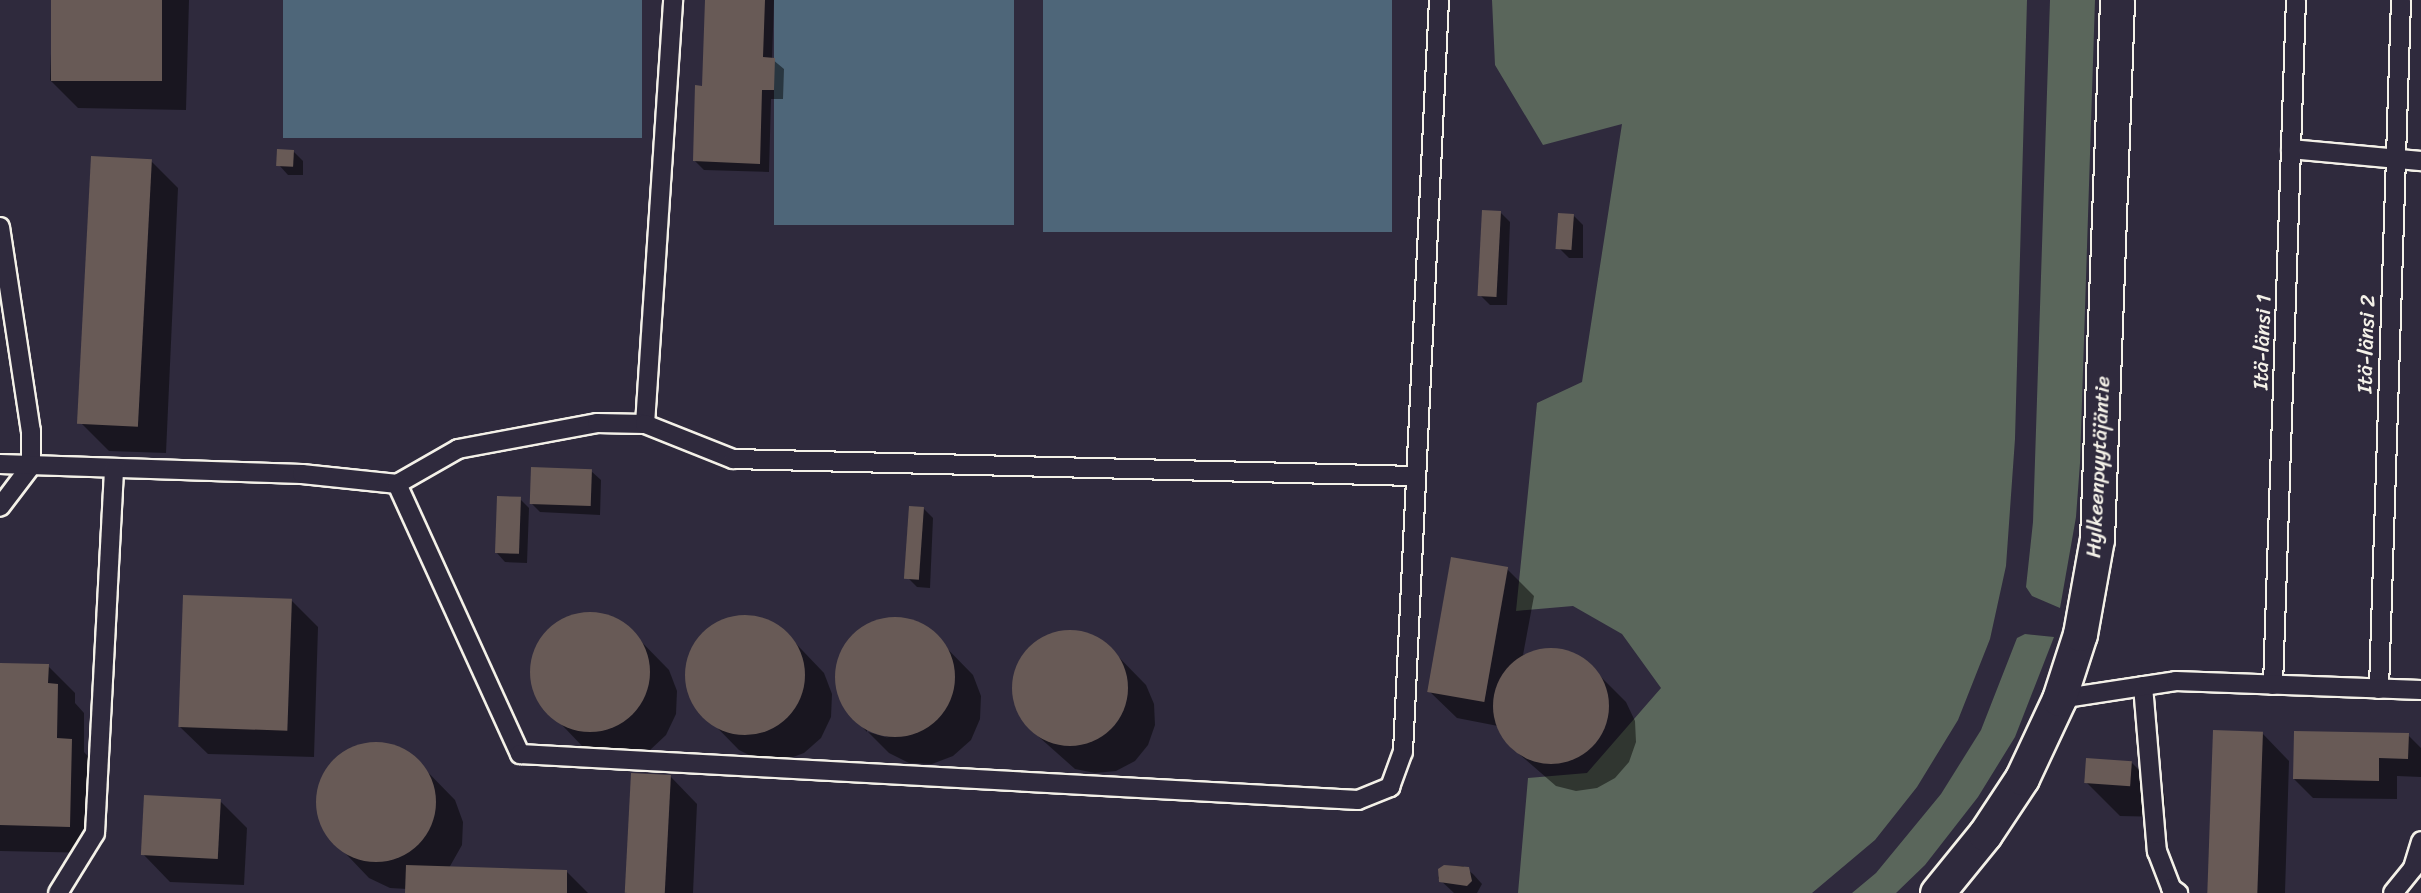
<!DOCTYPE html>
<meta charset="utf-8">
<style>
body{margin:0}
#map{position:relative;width:2421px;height:893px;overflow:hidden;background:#2f2a3d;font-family:Sriracha,sans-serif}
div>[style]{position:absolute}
.green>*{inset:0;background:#5a665b}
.water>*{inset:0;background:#4e6679;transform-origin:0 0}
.shadow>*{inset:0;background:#0007}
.building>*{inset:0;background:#685a56;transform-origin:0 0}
.round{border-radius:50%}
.roads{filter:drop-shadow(2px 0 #f4f1e8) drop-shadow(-2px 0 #f4f1e8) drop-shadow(0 2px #f4f1e8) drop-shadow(0 -2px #f4f1e8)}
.service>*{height:18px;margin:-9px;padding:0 9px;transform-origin:9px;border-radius:9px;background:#2f2a3d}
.minor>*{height:33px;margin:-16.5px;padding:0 16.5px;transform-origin:16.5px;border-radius:16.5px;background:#2f2a3d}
span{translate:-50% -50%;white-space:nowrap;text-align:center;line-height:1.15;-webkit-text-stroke:5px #2f2a3d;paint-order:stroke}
.street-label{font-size:21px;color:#f4f1e8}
</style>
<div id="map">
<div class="green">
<i style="clip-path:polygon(1492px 0,2027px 0,2015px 439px,2006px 566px,1990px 639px,1958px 720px,1917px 787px,1875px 840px,1812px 893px,1518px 893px,1528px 778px,1587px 773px,1661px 688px,1622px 634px,1573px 606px,1516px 611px,1537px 403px,1582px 382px,1622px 124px,1543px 145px,1495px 65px)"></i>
<i style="clip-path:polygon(2050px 0,2095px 0,2080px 463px,2076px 517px,2060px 608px,2032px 596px,2026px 587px,2033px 522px)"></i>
<i style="clip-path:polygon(2025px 634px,2054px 637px,2015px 737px,1978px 797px,1925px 865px,1896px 893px,1852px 893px,1876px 873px,1941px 794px,1981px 730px,2017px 638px)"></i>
</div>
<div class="water">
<i style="left:283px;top:0;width:359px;height:138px"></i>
<i style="left:774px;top:0;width:240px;height:225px"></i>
<i style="left:1043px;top:0;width:349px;height:232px"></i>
</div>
<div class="shadow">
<i style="clip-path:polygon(53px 0,189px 0,186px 110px,78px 108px,50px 80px)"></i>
<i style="clip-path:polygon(707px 0,774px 0,772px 59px,784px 69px,783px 99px,771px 99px,769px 172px,704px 170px,694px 160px,704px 87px)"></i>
<i style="clip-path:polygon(293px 151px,303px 161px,303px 175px,288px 175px,279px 165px)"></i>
<i style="clip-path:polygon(151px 161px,178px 188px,166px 453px,109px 451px,81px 423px)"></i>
<i style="clip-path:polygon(1501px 213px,1510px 222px,1507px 305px,1490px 305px,1480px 295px)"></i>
<i style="clip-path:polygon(1574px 216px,1583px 225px,1583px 258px,1569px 258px,1559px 248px)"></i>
<i style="clip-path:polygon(591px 471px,601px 480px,600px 515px,540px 512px,531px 503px)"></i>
<i style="clip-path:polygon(520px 499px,529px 508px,527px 563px,505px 562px,496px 552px)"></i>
<i style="clip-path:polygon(924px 509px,933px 518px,930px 588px,917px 587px,908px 578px)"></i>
<i style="clip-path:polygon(1507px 569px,1534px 596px,1523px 655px,1544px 649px,1564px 650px,1583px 659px,1626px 702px,1635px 721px,1636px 742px,1629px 762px,1615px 778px,1597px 788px,1576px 791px,1556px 786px,1510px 746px,1498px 726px,1457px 718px,1429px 691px)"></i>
<i style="clip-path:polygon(291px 600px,318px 627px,314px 757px,208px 754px,180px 727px)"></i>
<i style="clip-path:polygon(582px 614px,604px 615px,625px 625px,669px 670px,677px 691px,676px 714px,666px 735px,649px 751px,627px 758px,605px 757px,584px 748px,540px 702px,532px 681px,533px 658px,543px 637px,560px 621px)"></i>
<i style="clip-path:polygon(736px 617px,759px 618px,780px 627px,824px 673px,832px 694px,831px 717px,821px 738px,804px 753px,782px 761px,759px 760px,739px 750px,695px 705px,687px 684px,688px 661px,698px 640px,715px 624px)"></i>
<i style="clip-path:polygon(886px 619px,909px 620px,929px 630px,973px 675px,981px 696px,980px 719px,971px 740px,953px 756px,932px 764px,909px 763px,889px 753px,868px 732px,889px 738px,867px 728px,867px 732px,845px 708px,837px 686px,838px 663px,847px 642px,865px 627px)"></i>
<i style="clip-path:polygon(1063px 632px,1083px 633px,1103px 641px,1146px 685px,1154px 704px,1155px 725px,1148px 745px,1135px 761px,1116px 771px,1095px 773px,1075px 769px,1030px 729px,1018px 711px,1013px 690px,1016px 670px,1027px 651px,1042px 638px)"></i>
<i style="clip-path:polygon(0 665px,48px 666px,75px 693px,75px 703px,84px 713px,84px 752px,99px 768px,97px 853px,0 851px)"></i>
<i style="clip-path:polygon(2262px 733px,2289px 761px,2285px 893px,2209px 893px)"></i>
<i style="clip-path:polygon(2408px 735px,2421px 748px,2421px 777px,2397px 776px,2397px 799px,2313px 798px,2294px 779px)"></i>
<i style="clip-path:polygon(367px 744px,390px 745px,411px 755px,455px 800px,463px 822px,462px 845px,449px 868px,567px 872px,588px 893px,407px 893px,407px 889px,390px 888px,369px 878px,326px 833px,318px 811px,319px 788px,329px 768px,346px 752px)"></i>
<i style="clip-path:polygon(2131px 762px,2165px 796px,2164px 817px,2120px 816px,2086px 782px)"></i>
<i style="clip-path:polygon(670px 776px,697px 804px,693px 893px,627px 893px)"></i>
<i style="clip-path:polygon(220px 801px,247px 828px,244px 885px,170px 882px,143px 854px)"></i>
<i style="clip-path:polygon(1445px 866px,1463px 866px,1473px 874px,1482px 884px,1477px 893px,1454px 893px,1438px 878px)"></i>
</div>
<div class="building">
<i style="left:51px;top:0;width:111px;height:81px"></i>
<i style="clip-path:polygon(705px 0,765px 0,763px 57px,775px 58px,774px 90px,762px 90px,760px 164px,693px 161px,695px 85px,702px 86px)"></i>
<i style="left:277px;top:149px;width:17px;height:17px;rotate:3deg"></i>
<i style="left:91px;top:156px;width:61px;height:268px;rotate:3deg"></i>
<i style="left:1482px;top:210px;width:19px;height:86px;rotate:3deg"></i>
<i style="left:1558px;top:213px;width:16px;height:36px;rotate:4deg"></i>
<i style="left:531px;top:467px;width:61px;height:37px;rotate:2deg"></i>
<i style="left:497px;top:496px;width:24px;height:57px;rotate:2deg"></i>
<i style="left:909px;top:506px;width:15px;height:73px;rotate:4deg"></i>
<i style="left:1451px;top:557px;width:58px;height:137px;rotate:10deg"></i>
<i style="left:183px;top:595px;width:109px;height:132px;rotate:2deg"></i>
<i class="round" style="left:530px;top:612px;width:120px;height:120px"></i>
<i class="round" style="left:685px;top:615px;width:120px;height:120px"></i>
<i class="round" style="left:835px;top:617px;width:120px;height:120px"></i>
<i class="round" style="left:1012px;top:630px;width:116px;height:116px"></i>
<i class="round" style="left:1493px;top:648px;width:116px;height:116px"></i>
<i style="clip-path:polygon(0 663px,49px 664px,48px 683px,58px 684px,57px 738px,72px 739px,70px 827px,0 825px)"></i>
<i style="left:2213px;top:730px;width:50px;height:163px;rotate:2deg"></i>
<i style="clip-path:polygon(2294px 731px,2409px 733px,2408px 759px,2379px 758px,2379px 781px,2293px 779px)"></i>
<i class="round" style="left:316px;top:742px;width:120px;height:120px"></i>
<i style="left:2086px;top:758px;width:46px;height:25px;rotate:4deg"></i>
<i style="left:631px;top:773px;width:40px;height:120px;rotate:3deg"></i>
<i style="left:144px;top:795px;width:77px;height:60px;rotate:3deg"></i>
<i style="clip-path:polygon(406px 865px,567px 870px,567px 893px,405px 893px)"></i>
<i style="clip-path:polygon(1444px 865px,1469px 867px,1472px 881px,1467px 886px,1439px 882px,1438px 869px)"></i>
</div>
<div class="roads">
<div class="service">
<i style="left:2291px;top:149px;width:131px;rotate:5.3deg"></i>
<i style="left:0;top:227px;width:206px;rotate:81.4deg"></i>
<i style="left:31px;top:431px;width:35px;rotate:90deg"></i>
<i style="left:31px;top:466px;width:51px;rotate:127.1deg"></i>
<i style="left:645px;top:424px;width:425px;rotate:-86.2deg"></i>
<i style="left:0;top:464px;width:302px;rotate:1.9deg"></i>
<i style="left:302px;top:474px;width:96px;rotate:6deg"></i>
<i style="left:397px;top:484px;width:70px;rotate:-29.8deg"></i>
<i style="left:458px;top:449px;width:141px;rotate:-10.6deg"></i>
<i style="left:597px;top:423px;width:48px;rotate:1.2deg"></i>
<i style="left:645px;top:424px;width:95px;rotate:21.7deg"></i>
<i style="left:733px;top:459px;width:682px;rotate:1.43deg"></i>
<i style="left:397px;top:484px;width:297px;rotate:65.5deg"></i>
<i style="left:520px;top:754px;width:839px;rotate:3.14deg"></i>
<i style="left:1358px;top:800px;width:35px;rotate:-22deg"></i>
<i style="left:1390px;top:787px;width:37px;rotate:-70deg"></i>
<i style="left:1403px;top:752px;width:753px;rotate:-87.26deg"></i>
<i style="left:2273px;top:685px;width:685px;rotate:-88.08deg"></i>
<i style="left:2143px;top:686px;width:166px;rotate:85.2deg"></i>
<i style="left:2157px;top:851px;width:40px;rotate:69deg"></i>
<i style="left:2171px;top:888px;width:9px;rotate:36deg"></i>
<i style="left:2379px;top:689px;width:689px;rotate:-88.17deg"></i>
<i style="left:2059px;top:699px;width:118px;rotate:-8.7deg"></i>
<i style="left:2176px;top:681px;width:245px;rotate:2.1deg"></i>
<i style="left:58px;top:893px;width:70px;rotate:-58.3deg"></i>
<i style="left:95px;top:833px;width:365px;rotate:-87deg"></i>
<i style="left:2393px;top:893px;width:32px;rotate:-51deg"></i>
<i style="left:2413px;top:868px;width:28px;rotate:-73deg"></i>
</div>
<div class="minor">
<i style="left:1937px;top:893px;width:76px;rotate:-50.9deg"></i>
<i style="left:1985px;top:834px;width:67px;rotate:-56.5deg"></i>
<i style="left:2022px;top:778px;width:87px;rotate:-64.9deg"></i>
<i style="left:2059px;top:699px;width:68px;rotate:-72.1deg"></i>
<i style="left:2080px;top:634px;width:97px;rotate:-79.9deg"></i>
<i style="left:2097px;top:539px;width:539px;rotate:-87.87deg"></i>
</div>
</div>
<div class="street-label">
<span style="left:2262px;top:342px;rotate:-88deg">Itä-länsi 1</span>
<span style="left:2366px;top:344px;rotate:-88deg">Itä-länsi 2</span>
<span style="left:2098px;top:467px;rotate:-87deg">Hylkeenpyytäjäntie</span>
</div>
</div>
